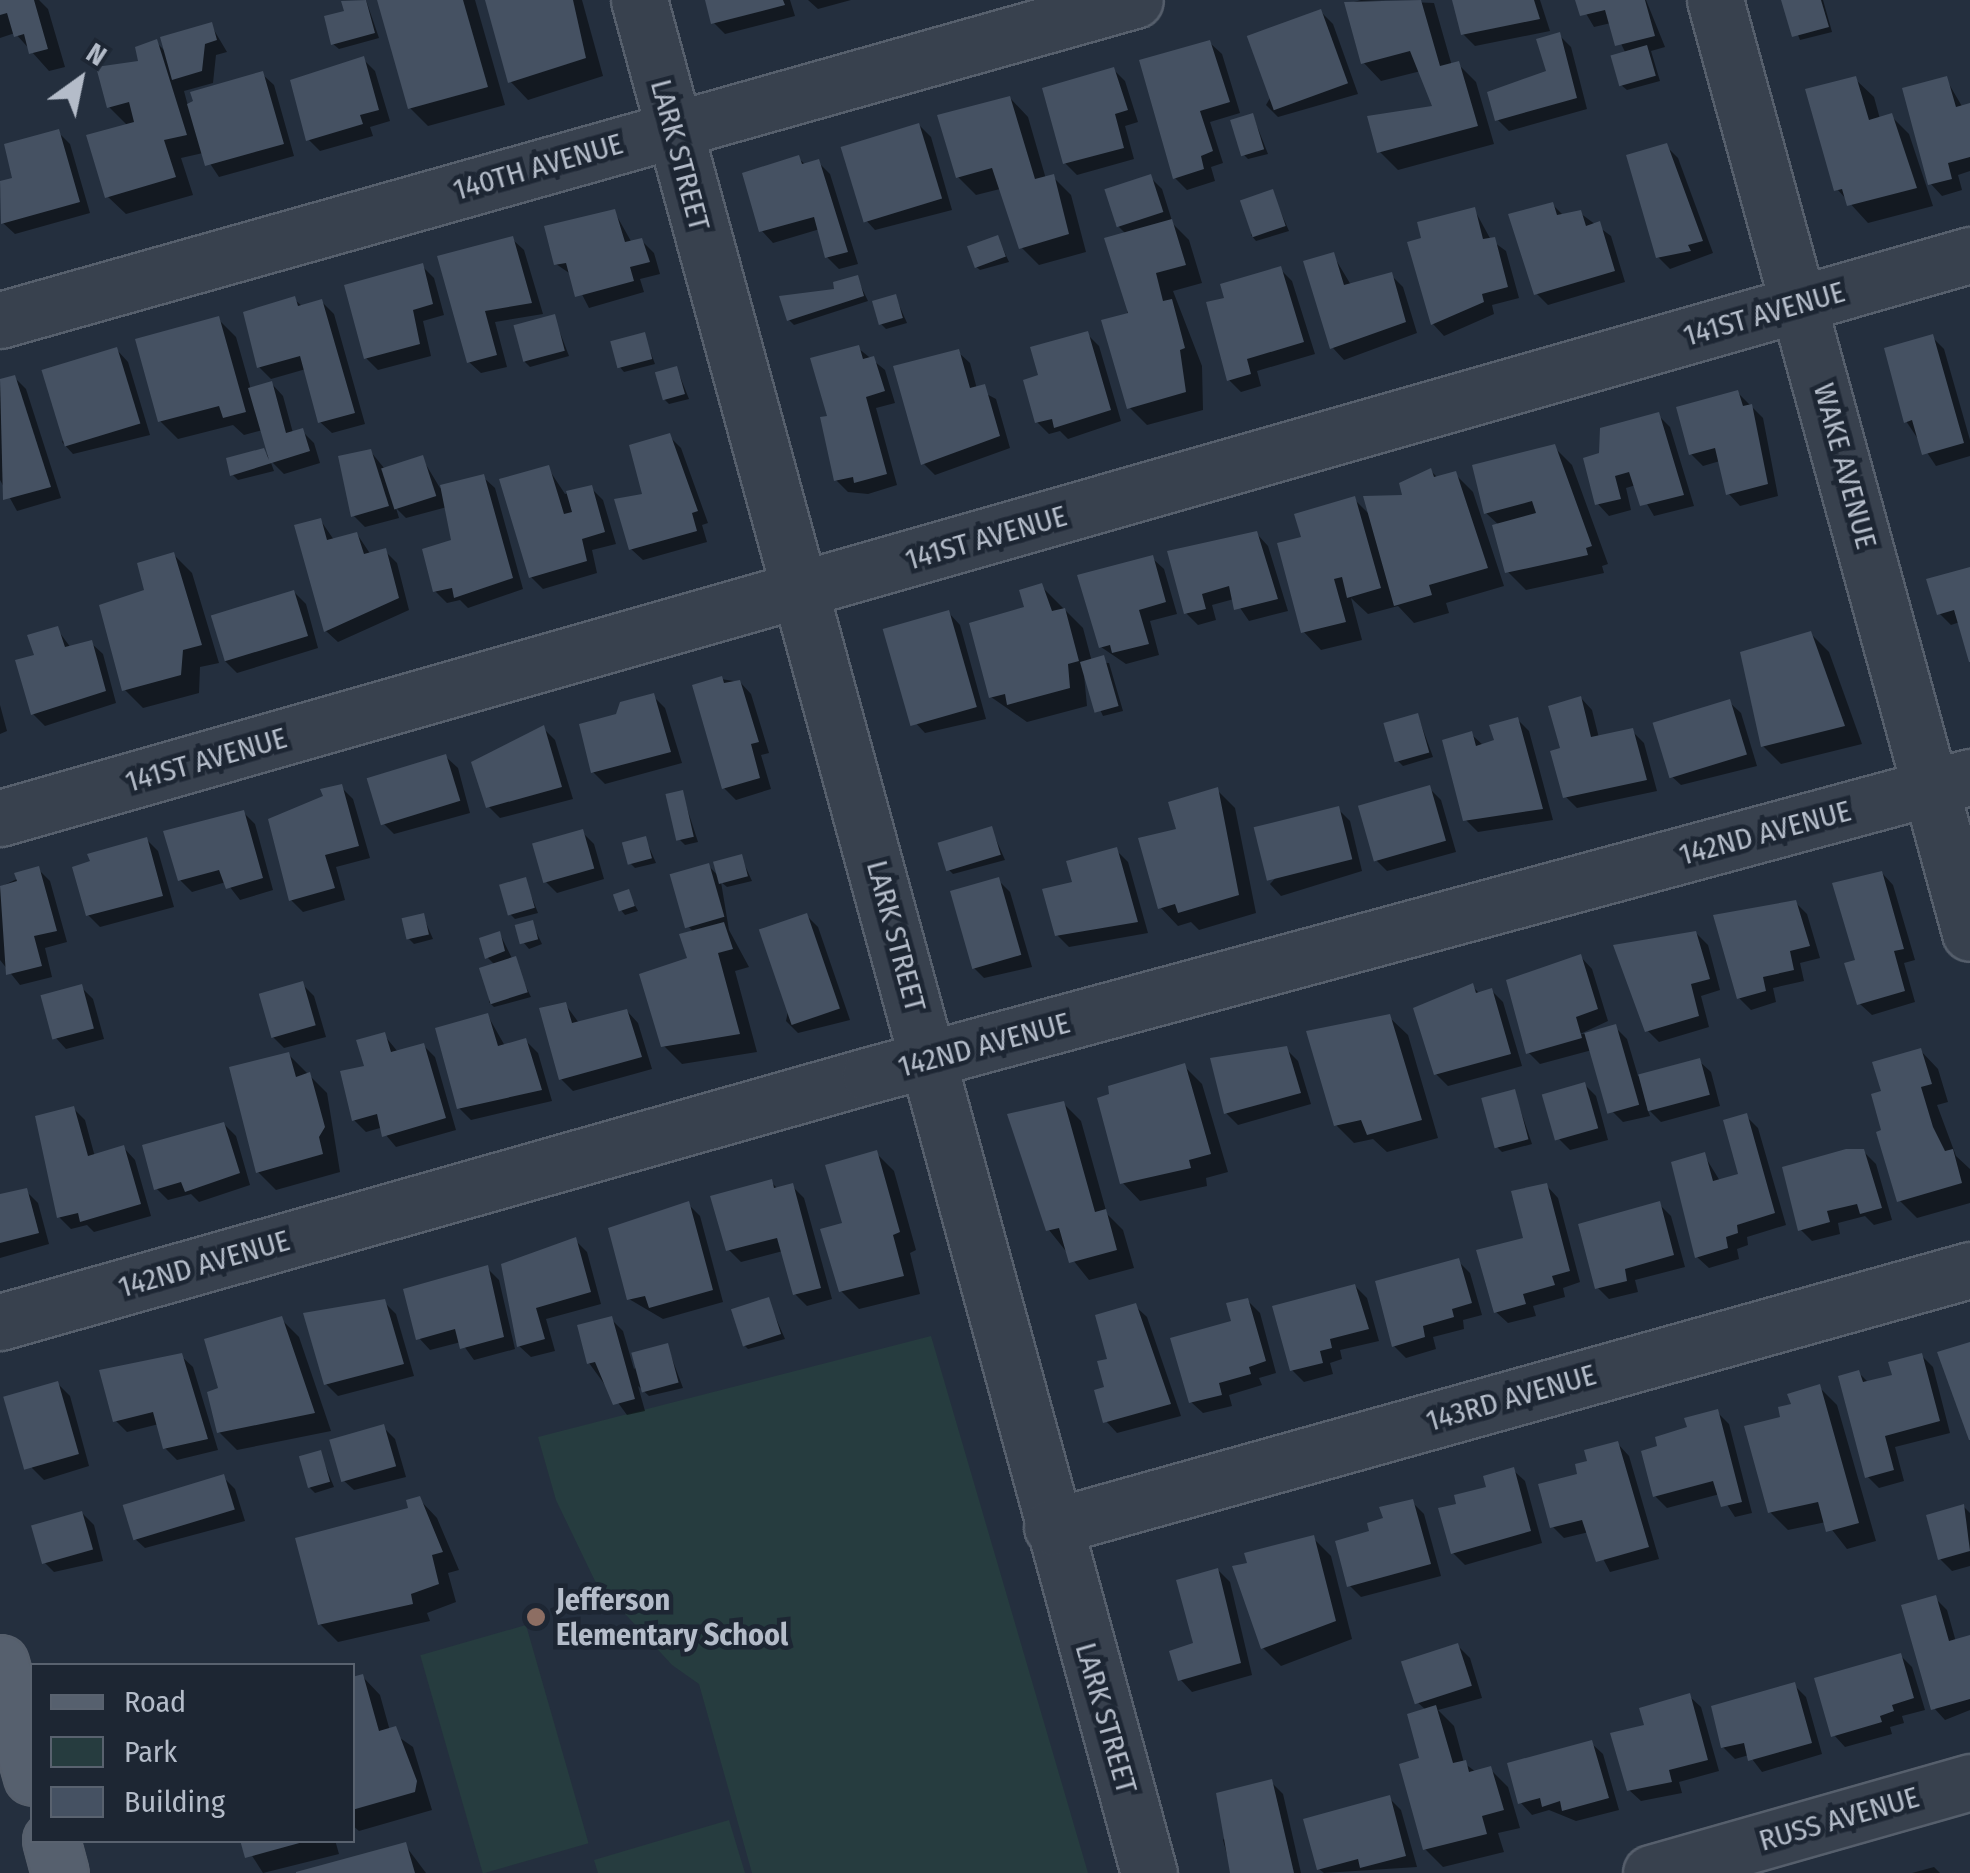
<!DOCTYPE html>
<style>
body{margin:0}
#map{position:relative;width:1970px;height:1873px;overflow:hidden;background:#242f3e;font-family:"Fira Sans Condensed",sans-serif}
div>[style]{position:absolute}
.green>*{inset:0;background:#263c3f;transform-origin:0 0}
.shadow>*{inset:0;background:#0007}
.building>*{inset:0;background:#455162;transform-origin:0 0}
.roads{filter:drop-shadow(2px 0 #565f6c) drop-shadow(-2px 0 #565f6c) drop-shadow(0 2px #565f6c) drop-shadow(0 -2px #565f6c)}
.minor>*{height:55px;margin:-27.5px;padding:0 27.5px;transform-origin:27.5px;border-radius:27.5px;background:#38414e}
.major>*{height:55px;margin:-27.5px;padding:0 27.5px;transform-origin:27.5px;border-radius:27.5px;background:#56606e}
.dots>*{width:28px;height:28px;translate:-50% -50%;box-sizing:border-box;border:5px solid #1d2633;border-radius:50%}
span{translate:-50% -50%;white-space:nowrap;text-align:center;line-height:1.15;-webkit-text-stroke:9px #1d2633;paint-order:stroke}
.street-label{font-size:30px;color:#b4bcc9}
.poi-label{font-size:30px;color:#b4bcc9;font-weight:700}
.left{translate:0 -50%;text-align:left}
.legend{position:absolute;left:30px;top:1663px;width:325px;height:180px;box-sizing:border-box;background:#1d2633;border:2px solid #59626f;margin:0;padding:12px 18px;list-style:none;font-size:30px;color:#b4bcc9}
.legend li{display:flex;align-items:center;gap:20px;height:50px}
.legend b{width:50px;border:2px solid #59626f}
.north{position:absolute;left:30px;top:30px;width:100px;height:100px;-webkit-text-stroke:8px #1d2633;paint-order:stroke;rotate:33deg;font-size:28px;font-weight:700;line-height:40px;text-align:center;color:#b4bcc9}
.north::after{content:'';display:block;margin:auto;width:35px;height:45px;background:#b4bcc9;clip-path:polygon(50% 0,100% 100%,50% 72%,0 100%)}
</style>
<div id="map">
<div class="green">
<i style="clip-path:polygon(931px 1336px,1088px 1873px,752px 1873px,699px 1684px,672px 1665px,595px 1581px,556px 1500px,538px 1437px)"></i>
<i style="left:526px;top:1625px;width:227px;height:110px;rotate:74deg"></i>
<i style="clip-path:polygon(729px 1820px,745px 1873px,598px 1873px,594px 1860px)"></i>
</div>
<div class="shadow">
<i style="clip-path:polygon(0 0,39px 0,48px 9px,65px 67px,49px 71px,15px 33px,0 38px)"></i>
<i style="clip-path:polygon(366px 0,379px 38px,339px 49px,333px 44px,347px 13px,344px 3px)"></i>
<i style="clip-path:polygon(380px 0,475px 0,505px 105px,428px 126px,410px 108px)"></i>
<i style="clip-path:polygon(492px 0,582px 0,603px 76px,528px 100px,510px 81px)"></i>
<i style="clip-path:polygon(707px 0,790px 0,795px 16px,725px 34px,713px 22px)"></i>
<i style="clip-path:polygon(808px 0,851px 0,818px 9px)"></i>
<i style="clip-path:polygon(1361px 0,1434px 3px,1452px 66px,1458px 64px,1476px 82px,1494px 144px,1398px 170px,1380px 152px,1436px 108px,1421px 71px,1381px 81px,1363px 62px,1347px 4px)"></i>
<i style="clip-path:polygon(1454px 0,1540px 0,1550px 31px,1475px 46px,1463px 34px)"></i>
<i style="clip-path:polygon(1578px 0,1646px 0,1665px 47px,1651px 51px,1660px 81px,1627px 90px,1621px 85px,1626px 54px,1611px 23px,1594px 27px)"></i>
<i style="clip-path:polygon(1784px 0,1823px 0,1832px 32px,1800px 40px)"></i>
<i style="clip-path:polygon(1321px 12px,1333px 24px,1358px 94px,1278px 117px,1266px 105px)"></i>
<i style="clip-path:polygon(211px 25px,227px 52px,216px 55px,213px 83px,184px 91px,188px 106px,262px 74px,274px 85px,294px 156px,219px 177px,203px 153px,181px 158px,193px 195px,126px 214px,107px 196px,128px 126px,109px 107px,156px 42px,167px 53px)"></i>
<i style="clip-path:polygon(1559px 35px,1571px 47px,1587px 109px,1509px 131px,1497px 119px,1549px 73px)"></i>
<i style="clip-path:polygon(1210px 43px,1222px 54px,1240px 113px,1210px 122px,1223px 163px,1211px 167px,1215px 181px,1187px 190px,1175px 178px)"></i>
<i style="clip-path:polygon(363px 59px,375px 71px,390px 121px,370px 127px,373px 136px,320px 151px,309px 140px)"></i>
<i style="clip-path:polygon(1114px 70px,1125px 81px,1138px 122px,1125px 126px,1134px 159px,1077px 175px,1065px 163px)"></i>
<i style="clip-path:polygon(1855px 79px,1874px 97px,1880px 119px,1891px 116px,1909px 134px,1933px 206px,1868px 223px,1837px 189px)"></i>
<i style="clip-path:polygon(1946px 79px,1963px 108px,1970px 106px,1970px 171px,1958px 175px,1962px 190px,1942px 196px,1930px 183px)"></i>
<i style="clip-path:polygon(1010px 98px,1028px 117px,1046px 179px,1053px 177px,1071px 195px,1086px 252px,1039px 265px,1021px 247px,1000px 189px,976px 195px,958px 177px)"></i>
<i style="clip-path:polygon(1253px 116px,1268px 154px,1248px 159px,1243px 154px)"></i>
<i style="clip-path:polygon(919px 125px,931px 137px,952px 210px,875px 230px,864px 218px)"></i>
<i style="clip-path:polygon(58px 132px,70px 144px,90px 213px,15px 234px,3px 223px,0 183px,15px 180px)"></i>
<i style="clip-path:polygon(1666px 146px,1678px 158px,1713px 253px,1670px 269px,1658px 257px)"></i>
<i style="clip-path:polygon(798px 158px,806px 165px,818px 162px,830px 174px,858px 264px,839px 269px,827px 257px,820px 229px,773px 243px,762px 231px)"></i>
<i style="clip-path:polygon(1150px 177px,1162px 189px,1173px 224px,1189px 240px,1202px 283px,1173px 291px,1202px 366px,1203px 410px,1147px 425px,1129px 407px,1126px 234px,1115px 223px)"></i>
<i style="clip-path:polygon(1272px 192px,1289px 231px,1256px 241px,1251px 235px)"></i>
<i style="clip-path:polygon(1553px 205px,1564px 216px,1580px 213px,1611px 236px,1625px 282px,1548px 305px,1536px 293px)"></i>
<i style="clip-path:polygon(1474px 209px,1491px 240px,1506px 251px,1519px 298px,1492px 305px,1494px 314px,1444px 336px,1433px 324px,1423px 239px)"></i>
<i style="clip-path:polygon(614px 211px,632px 243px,642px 241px,654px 253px,660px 274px,640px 279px,644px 292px,589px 308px,572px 275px,556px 264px)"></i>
<i style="clip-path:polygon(998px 238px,1009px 262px,980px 270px,974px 265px)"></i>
<i style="clip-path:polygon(512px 239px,524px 250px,543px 314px,495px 322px,507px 367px,481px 373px,469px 362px,440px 258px)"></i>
<i style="clip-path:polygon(1333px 255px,1351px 285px,1391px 275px,1403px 287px,1417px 333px,1344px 360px,1333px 348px)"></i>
<i style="clip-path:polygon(422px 266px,434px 278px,444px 315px,423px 321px,431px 356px,378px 370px,366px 358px)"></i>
<i style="clip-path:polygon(1280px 269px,1292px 281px,1315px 354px,1257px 371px,1261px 386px,1241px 392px,1229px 380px,1227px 300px)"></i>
<i style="clip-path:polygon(857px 278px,868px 301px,794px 325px,789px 320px)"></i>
<i style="clip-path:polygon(895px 296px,907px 323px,886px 329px,881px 324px)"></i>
<i style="clip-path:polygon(294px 299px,303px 307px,322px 302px,334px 314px,365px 424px,332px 433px,320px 422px,306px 369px,271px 379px,259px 367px)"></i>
<i style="clip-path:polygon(554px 317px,569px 356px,530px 367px,525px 362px)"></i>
<i style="clip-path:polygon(218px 319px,236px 337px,251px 390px,272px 384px,283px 396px,293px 433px,302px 431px,314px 443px,320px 463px,284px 474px,270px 460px,274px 471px,238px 480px,232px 474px,263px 451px,272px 459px,263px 430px,244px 435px,233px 425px,178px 439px,160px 421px)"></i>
<i style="clip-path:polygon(1087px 334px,1099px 346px,1121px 421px,1068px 439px,1060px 431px,1049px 434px,1037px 422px,1041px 377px)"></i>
<i style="clip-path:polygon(644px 335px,655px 364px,624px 372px,619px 366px)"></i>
<i style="clip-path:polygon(1932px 337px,1944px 349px,1970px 440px,1970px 456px,1936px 466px,1906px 421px)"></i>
<i style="clip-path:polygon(858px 348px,885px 370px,895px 403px,876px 408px,897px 485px,868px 494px,848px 492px,836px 480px,830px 417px)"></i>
<i style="clip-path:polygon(117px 350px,128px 362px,150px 435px,73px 454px,62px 442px)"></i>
<i style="clip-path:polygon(958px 352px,970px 363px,977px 389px,996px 399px,1010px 448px,935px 475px,924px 464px)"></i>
<i style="clip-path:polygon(677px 369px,689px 399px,669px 404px,664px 399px)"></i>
<i style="clip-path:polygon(15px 378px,26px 389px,61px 498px,17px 511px,0 480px,0 381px)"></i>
<i style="clip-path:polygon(1737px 392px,1763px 418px,1778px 496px,1740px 506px,1729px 494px,1720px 461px,1703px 466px,1691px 454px)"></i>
<i style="clip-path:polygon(1658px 415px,1670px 427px,1694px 506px,1654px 516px,1636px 485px,1626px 488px,1631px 510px,1609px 516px,1598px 504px,1602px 454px)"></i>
<i style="clip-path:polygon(669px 436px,681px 448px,708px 523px,702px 525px,707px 542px,643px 560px,631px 549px)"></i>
<i style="clip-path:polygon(1554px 447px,1572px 465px,1608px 564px,1602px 566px,1604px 573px,1526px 590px,1508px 572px,1500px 526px,1486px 513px)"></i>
<i style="clip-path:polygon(371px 452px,384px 468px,422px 458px,440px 488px,483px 477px,495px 488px,523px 589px,468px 608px,460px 600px,447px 603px,435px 591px,454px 542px,447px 507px,406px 518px,396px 508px,399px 518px,365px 527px,353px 515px)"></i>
<i style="clip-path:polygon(548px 468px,565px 494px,591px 488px,603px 500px,616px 544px,592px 550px,597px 573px,543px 589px,531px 577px)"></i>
<i style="clip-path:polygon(1431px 471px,1438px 478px,1455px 474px,1473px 492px,1504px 586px,1446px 603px,1449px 613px,1414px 623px,1398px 606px,1368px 614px,1351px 598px,1362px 640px,1321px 650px,1303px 631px,1304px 538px,1354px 499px,1371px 516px,1406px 497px)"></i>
<i style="clip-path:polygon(321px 521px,334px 540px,357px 534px,371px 555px,385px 551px,397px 563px,409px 610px,338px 642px,326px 631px)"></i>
<i style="clip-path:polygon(1257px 534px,1268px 546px,1288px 611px,1249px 621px,1234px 599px,1212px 605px,1216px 620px,1198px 625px,1186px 613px,1170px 553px)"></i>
<i style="clip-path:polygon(174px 555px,192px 573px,219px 663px,200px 667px,199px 693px,143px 708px,125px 690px,148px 592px)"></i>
<i style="clip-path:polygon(1152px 558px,1164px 569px,1177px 614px,1150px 621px,1159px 655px,1126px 664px,1101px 647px)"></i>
<i style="clip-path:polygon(1970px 569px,1970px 656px,1960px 622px,1951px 625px,1939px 613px)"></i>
<i style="clip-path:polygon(1041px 586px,1083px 628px,1092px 662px,1109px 663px,1123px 711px,1103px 716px,1084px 675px,1087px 706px,1027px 722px,991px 697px)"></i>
<i style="clip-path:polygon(294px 592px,306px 604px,318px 648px,237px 673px,225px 661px)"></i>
<i style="clip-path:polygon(949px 613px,960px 625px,986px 719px,925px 733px,914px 721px)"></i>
<i style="clip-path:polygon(57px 629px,71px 648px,91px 643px,103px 654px,116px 703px,45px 726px,33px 714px,37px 657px)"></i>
<i style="clip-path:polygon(1811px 634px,1829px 652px,1862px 744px,1781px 764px,1763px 746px)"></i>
<i style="clip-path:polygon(721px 679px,740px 682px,751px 694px,769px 753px,761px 755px,771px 789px,736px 800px,724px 788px)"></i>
<i style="clip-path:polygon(653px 696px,665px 708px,682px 763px,605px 784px,593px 772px,618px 716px)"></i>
<i style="clip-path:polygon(1581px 698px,1592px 710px,1599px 738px,1632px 731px,1644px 743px,1657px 791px,1577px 808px,1565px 796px,1563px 749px)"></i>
<i style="clip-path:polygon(1729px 702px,1741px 713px,1757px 766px,1681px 785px,1669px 774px)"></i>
<i style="clip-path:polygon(0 705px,7px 731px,0 734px)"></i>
<i style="clip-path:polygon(1418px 716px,1433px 757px,1403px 766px,1398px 761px)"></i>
<i style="clip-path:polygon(1518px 720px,1529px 731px,1553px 820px,1478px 832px,1466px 820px,1471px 734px,1484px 746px,1497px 742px)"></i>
<i style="clip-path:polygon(543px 728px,555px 740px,573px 799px,500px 818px,488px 806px)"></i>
<i style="clip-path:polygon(446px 757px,458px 768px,470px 813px,394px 834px,382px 822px)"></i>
<i style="clip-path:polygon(341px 787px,353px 799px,370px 858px,336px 867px,345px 900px,303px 912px,291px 900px,326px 798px)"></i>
<i style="clip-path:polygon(1429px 788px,1441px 800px,1456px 852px,1387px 871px,1375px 859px)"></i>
<i style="clip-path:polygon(1217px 790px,1235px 808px,1256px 913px,1199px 930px,1191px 922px,1178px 926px,1160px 907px,1180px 830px)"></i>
<i style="clip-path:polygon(682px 793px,698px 842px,685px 845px,680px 840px)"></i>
<i style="clip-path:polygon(1338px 809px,1350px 821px,1362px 871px,1281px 896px,1270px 884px)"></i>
<i style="clip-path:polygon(243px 812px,255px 824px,273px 890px,240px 900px,226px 882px,192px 892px,180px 880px)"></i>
<i style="clip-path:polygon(991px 828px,1005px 860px,953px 874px,948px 869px)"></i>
<i style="clip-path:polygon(582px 832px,594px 844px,604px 879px,557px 893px,545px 881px)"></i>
<i style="clip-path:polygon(645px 838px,656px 863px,635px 868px,630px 863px)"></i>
<i style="clip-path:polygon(146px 839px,158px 851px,174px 907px,100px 927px,88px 915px)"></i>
<i style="clip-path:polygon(1116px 850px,1128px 862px,1148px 933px,1069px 947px,1057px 935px,1075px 883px)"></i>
<i style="clip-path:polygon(741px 857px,752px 881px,727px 887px,721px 882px,729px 930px,749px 967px,735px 971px,757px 1052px,682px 1064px,664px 1046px,690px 960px,694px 933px,689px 927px,708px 865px,720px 878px)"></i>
<i style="clip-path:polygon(38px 869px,50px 881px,67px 942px,45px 948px,52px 977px,20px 985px,0 960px,0 887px)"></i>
<i style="clip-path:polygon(1882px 873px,1893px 885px,1915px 960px,1904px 963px,1915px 1002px,1872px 1015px,1860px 1004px,1858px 962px)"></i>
<i style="clip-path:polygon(525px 880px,538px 913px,515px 919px,510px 914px)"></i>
<i style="clip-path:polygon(998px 880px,1010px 892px,1032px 967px,984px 978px,972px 966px)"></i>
<i style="clip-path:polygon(628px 892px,638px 911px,625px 915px,620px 909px)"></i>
<i style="clip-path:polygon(1795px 902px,1807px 914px,1820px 958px,1800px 963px,1804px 981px,1773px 988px,1776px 1002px,1751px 1010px,1739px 998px)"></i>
<i style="clip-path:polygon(423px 916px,433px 939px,414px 944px,409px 939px)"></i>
<i style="clip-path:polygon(807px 916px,818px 927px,850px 1020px,798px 1033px,786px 1021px)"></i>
<i style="clip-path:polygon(532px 923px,542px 944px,529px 949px,524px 943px)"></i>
<i style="clip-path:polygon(1696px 933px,1708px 945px,1720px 990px,1701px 996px,1709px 1027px,1659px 1042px,1647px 1030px)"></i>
<i style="clip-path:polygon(500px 934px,531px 997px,494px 1007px,489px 1002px,494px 964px,487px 957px)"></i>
<i style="clip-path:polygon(1581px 957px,1592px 969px,1608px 1021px,1578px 1035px,1615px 1027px,1627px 1039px,1638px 1076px,1699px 1061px,1711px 1072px,1720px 1106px,1661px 1122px,1647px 1108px,1650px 1116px,1623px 1122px,1611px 1110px,1592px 1050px,1540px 1064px,1528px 1052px)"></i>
<i style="clip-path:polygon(302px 984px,314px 996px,326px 1037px,284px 1048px,272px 1036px)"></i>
<i style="clip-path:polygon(1472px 986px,1480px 994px,1492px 991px,1503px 1002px,1522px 1066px,1448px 1086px,1436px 1074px)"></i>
<i style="clip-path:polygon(81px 987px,93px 999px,104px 1039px,66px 1049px,55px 1037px)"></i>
<i style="clip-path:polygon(565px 1004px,579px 1023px,627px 1011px,638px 1023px,652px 1069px,573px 1091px,561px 1079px)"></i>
<i style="clip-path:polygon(488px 1016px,505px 1046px,526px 1041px,538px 1053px,552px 1101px,471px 1120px,459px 1108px)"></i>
<i style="clip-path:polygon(1389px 1017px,1408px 1035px,1438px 1138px,1387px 1152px,1373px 1139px,1354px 1143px,1336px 1125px)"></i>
<i style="clip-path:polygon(384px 1035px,398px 1052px,423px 1045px,435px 1057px,456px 1130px,396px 1147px,380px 1128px,366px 1132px,354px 1120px,367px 1067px)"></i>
<i style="clip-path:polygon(1286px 1049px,1298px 1061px,1311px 1104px,1238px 1125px,1226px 1113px)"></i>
<i style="clip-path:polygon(1920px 1050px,1938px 1069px,1948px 1102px,1937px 1105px,1956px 1156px,1970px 1169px,1970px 1203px,1917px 1218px,1899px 1200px,1884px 1131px,1884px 1092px)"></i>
<i style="clip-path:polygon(289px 1055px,327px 1093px,340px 1172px,276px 1190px,258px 1172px)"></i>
<i style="clip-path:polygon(1184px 1066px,1202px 1084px,1228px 1172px,1206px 1178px,1207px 1186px,1140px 1201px,1122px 1182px)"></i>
<i style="clip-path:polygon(1584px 1084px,1596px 1096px,1608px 1140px,1570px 1150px,1558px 1138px)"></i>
<i style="clip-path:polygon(1514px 1091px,1532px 1144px,1502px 1152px,1497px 1147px)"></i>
<i style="clip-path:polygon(1063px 1103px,1081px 1121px,1107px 1214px,1123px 1230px,1134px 1268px,1089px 1280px,1049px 1230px)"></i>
<i style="clip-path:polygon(73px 1108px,85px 1120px,95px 1157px,124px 1148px,135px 1160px,151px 1216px,94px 1232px,87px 1225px,71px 1229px,59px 1217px)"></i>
<i style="clip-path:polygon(1746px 1116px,1758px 1128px,1786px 1225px,1747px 1237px,1748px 1245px,1737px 1249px,1739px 1259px,1709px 1268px,1697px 1257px,1704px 1155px,1720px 1181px,1741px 1175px)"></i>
<i style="clip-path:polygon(224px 1124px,236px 1136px,250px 1185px,199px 1202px,191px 1194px,168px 1200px,156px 1188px)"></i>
<i style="clip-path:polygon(1864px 1152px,1876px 1164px,1892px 1220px,1874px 1225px,1865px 1216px,1838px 1223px,1840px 1234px,1812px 1241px,1800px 1229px)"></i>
<i style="clip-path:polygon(876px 1153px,894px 1171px,916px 1250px,910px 1253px,920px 1294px,859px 1309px,841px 1291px,845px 1224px)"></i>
<i style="clip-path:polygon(771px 1182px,779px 1190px,792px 1186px,804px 1198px,832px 1299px,807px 1306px,795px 1294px,783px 1251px,741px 1262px,729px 1250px)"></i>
<i style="clip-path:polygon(1547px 1186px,1558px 1198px,1580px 1282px,1563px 1288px,1565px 1297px,1533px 1306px,1536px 1316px,1508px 1323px,1496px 1312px)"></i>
<i style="clip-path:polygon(26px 1191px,38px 1203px,49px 1244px,0 1258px,0 1197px)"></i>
<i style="clip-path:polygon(688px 1204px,700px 1216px,723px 1302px,663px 1319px,629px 1299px)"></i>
<i style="clip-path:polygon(1659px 1204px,1671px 1216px,1685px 1267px,1635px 1280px,1638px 1292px,1609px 1299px,1597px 1287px)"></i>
<i style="clip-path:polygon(575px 1240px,587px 1252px,601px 1304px,546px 1319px,555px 1351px,531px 1357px,519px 1346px,504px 1265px)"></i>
<i style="clip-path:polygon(1458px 1261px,1470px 1273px,1482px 1315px,1463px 1320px,1464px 1329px,1433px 1337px,1436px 1349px,1406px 1358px,1394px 1346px)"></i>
<i style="clip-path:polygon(487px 1268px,499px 1280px,515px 1349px,474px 1360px,461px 1342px,430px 1350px,419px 1338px)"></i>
<i style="clip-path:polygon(1355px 1286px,1367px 1298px,1379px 1341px,1340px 1350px,1342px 1359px,1330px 1363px,1333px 1374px,1304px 1382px,1292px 1370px)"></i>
<i style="clip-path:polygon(768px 1300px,785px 1339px,748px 1349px,743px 1344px)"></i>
<i style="clip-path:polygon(1248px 1301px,1260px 1313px,1276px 1373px,1259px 1378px,1262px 1385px,1229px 1395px,1232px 1406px,1203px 1413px,1191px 1402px)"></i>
<i style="clip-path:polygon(384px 1302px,396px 1314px,414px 1376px,338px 1396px,326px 1384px)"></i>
<i style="clip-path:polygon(1135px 1306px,1147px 1317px,1181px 1416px,1117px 1433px,1106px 1421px,1110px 1361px)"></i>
<i style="clip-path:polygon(281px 1319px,299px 1337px,331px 1431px,237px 1450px,219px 1432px,221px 1389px)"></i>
<i style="clip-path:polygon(611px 1319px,623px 1331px,634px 1369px,667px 1345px,683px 1388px,649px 1396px,638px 1386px,645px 1411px,627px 1415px,589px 1363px)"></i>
<i style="clip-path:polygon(1921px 1355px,1933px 1367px,1950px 1433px,1895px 1447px,1904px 1481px,1879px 1488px,1867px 1476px,1859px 1373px,1869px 1383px,1895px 1377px)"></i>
<i style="clip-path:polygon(181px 1356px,193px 1367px,218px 1450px,177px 1460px,165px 1448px,159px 1424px,127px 1432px,116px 1421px)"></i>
<i style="clip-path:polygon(58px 1384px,70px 1396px,89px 1466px,44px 1480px,32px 1468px,6px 1398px)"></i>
<i style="clip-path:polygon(1819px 1387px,1837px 1405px,1876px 1541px,1847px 1549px,1826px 1522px,1788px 1530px,1770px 1512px,1783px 1419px)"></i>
<i style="clip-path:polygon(1717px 1412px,1729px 1424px,1752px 1513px,1735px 1517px,1720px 1494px,1667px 1508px,1655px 1496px,1691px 1429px)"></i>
<i style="clip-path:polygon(383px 1427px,395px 1439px,406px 1477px,354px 1490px,342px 1479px)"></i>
<i style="clip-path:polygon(1618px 1444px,1629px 1456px,1659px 1559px,1610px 1572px,1589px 1532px,1564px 1538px,1553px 1527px,1580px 1476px)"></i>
<i style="clip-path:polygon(320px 1453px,334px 1487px,315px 1493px,310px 1488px)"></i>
<i style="clip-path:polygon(1513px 1470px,1525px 1481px,1542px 1543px,1465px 1565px,1453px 1553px,1459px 1506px)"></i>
<i style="clip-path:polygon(223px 1477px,235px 1489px,245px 1521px,145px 1548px,133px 1537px)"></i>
<i style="clip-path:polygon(419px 1499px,437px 1518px,459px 1570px,448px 1573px,456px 1602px,427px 1613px,430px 1621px,338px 1642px,320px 1624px)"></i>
<i style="clip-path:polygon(1412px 1502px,1424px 1514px,1441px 1576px,1361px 1597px,1349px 1585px,1372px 1533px)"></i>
<i style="clip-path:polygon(1964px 1507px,1970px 1513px,1970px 1566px,1952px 1571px,1940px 1559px)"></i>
<i style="clip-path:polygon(82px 1513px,94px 1525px,103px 1561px,54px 1572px,42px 1560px)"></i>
<i style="clip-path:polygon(1313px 1538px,1331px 1556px,1352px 1639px,1281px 1666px,1263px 1648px)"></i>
<i style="clip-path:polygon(1218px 1570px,1230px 1582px,1252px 1675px,1192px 1692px,1181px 1680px)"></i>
<i style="clip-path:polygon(1935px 1598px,1947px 1610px,1956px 1642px,1970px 1638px,1970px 1710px,1945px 1720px,1934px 1708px)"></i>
<i style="clip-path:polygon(1458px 1646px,1470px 1658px,1482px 1698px,1438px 1710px,1454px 1726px,1464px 1763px,1476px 1772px,1490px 1769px,1508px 1787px,1520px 1828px,1498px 1833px,1504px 1852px,1443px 1867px,1425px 1849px,1426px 1710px,1416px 1701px)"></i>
<i style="clip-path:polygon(1900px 1655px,1912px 1667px,1925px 1710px,1902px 1716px,1904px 1723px,1890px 1727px,1892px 1734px,1845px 1747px,1834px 1735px)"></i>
<i style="clip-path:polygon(362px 1676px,380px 1695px,390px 1731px,413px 1747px,432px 1810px,359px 1831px,352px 1825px,352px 1679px)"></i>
<i style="clip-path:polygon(1794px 1685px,1806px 1697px,1822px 1754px,1762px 1772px,1749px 1755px,1735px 1759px,1723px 1747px)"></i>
<i style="clip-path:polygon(1689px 1696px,1701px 1707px,1719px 1771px,1679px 1782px,1682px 1793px,1641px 1801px,1629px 1790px,1647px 1727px)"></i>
<i style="clip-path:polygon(1591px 1743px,1603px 1754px,1619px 1810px,1576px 1821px,1549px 1810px,1532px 1815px,1521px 1803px)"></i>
<i style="clip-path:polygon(1271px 1782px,1283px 1794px,1301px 1873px,1232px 1873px,1223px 1840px)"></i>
<i style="clip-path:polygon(1389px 1798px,1401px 1810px,1417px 1867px,1324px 1873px,1319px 1869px)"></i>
<i style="clip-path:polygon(242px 1840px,335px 1840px,339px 1854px,263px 1873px)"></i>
<i style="clip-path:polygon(405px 1845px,426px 1873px,301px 1873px)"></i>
<i style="clip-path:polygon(1934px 1867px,1940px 1873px,1912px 1873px)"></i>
</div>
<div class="building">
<i style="clip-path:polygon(0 0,34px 0,48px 49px,29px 54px,24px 34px,14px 37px,7px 13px,0 15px)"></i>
<i style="clip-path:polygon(366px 0,375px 33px,331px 45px,324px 16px,344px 11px,341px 1px)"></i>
<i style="clip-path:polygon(377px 0,463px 0,488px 87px,408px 109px)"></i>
<i style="clip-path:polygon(485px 0,573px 0,586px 58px,508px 83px)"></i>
<i style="clip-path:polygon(705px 0,783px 0,785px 5px,711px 24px)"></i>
<i style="clip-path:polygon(1421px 0,1440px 66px,1459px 61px,1478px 126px,1377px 153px,1367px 116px,1432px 106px,1410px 51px,1361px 64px,1344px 2px)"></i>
<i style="clip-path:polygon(1452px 0,1534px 0,1540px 19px,1461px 35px)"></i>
<i style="clip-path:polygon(1575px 0,1645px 0,1655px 36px,1615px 46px,1605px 10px,1580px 16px)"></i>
<i style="clip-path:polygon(1781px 0,1821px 0,1829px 27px,1792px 37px)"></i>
<i style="left:1321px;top:9px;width:79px;height:79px;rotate:70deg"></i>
<i style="clip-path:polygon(212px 22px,217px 40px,205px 44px,202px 71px,172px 80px,160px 37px)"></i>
<i style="clip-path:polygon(1560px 32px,1577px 98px,1495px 121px,1487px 92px,1546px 71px,1536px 39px)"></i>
<i style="clip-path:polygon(157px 39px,187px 135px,164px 140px,176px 177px,105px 198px,86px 135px,134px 122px,129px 102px,107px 108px,96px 67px,138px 61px,135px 47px)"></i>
<i style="clip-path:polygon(1210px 40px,1230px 102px,1200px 111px,1213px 151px,1201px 156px,1204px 169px,1173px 179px,1139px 60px)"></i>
<i style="left:1647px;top:45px;width:32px;height:38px;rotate:74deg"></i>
<i style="clip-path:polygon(364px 56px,379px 110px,360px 115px,363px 124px,306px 141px,290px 80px)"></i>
<i style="clip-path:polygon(1114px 67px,1128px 110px,1115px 114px,1124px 148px,1063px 164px,1042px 88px)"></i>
<i style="clip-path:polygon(263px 71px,284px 144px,205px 166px,187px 104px,193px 101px,190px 92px)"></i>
<i style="clip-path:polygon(1856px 76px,1869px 120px,1892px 113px,1917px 188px,1847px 206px,1842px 189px,1834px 191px,1805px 89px)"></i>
<i style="clip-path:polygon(1947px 76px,1956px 107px,1970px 103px,1970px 157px,1948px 163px,1952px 179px,1928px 185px,1902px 88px)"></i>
<i style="clip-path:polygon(1010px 96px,1035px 179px,1054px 174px,1069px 234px,1019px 249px,992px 168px,956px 178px,937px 115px)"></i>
<i style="left:1253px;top:113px;width:38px;height:24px;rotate:73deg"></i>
<i style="left:919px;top:123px;width:79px;height:82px;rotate:73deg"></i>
<i style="clip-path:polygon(59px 129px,80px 202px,1px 224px,0 181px,12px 178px,4px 144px)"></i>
<i style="clip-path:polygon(1667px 143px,1703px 241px,1688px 245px,1691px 251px,1656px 258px,1626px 155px)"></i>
<i style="clip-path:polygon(799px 155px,802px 164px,819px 159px,848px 252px,825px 258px,814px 217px,759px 232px,742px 173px)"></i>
<i style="left:1151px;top:174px;width:40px;height:49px;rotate:72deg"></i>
<i style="left:1273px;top:189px;width:39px;height:35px;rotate:71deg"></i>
<i style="clip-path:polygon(1553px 202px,1557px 215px,1581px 210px,1586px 226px,1600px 221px,1615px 271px,1534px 295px,1508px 214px)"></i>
<i style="clip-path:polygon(1475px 207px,1483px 239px,1495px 237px,1508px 287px,1482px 294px,1484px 302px,1431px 325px,1407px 242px,1421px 238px,1417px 222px)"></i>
<i style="clip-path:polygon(615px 209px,625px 242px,642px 238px,650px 262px,630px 267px,634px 281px,575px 297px,566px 263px,554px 265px,544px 226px)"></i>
<i style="clip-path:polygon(1172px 219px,1186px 265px,1156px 273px,1163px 301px,1172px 299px,1185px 348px,1180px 350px,1186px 392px,1127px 409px,1101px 320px,1128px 313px,1104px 238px)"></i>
<i style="left:998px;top:235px;width:23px;height:33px;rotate:70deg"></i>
<i style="clip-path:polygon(513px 236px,532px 303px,485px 311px,497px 355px,467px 363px,437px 256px)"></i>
<i style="clip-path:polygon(1334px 252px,1344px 285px,1392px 272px,1406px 322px,1330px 349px,1303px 261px)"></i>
<i style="clip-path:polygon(423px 263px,433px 304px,413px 310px,420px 344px,364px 359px,344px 285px)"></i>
<i style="clip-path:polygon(1281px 266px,1304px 342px,1247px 359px,1251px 374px,1227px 381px,1206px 302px,1224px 298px,1220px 284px)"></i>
<i style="clip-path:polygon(858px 275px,864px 296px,787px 321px,779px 296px,834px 289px,833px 282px)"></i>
<i style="left:896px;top:294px;width:25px;height:25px;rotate:74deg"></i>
<i style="clip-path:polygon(295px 296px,298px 306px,322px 299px,355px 413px,318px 423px,300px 356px,257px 368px,243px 312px)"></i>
<i style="left:555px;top:314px;width:38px;height:43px;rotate:75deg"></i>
<i style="clip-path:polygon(219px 316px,246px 412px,223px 418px,219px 406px,158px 422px,135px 339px)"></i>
<i style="clip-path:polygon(1088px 331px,1111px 410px,1054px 428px,1052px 419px,1035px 423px,1023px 380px,1038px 375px,1030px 347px)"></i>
<i style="left:645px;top:332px;width:28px;height:36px;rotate:75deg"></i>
<i style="clip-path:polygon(1933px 334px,1964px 443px,1922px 455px,1912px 420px,1904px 423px,1884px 348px)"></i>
<i style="clip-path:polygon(859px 345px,863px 359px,874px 356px,885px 391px,866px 397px,887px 474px,854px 483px,853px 477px,834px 481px,820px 417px,827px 416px,810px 358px)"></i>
<i style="left:117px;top:347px;width:80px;height:79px;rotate:73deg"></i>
<i style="clip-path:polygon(959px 349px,970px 388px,985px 384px,1000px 436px,921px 465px,893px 366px)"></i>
<i style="left:677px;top:366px;width:29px;height:23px;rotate:74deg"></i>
<i style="clip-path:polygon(15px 375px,51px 487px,3px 500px,0 379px)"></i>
<i style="clip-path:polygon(272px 381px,286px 433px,303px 428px,310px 451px,230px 476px,226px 458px,264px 448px,269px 460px,248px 388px)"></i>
<i style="clip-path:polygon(1738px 390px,1743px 406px,1752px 404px,1768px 484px,1726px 495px,1715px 448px,1689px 455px,1676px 407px)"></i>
<i style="clip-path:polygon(1659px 412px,1684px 495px,1640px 506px,1629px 472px,1615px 476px,1621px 499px,1595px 505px,1583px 458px,1599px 453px,1600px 428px)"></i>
<i style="clip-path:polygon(670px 433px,698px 511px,692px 513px,697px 531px,629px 550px,614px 499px,642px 494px,629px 445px)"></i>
<i style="clip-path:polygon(1555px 444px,1592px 546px,1586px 548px,1588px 555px,1505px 573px,1492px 525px,1536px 513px,1532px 501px,1484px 514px,1472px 465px)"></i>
<i style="clip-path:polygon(371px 449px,389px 506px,351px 517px,338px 456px)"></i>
<i style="left:423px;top:455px;width:43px;height:44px;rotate:72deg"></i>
<i style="clip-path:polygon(549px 465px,564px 514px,572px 512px,566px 491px,592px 485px,605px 532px,582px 539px,587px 561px,529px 578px,499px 479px)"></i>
<i style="clip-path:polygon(1431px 468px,1434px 477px,1456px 471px,1488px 568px,1429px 585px,1432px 595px,1394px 606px,1363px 496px,1402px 495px,1399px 483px)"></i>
<i style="clip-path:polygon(484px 474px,513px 578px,454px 598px,452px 588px,433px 592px,422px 549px,451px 540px,440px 485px)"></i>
<i style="clip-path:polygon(1355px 496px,1381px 588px,1347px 598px,1342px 577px,1334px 579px,1346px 622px,1301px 633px,1277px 543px,1301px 537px,1294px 514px)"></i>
<i style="clip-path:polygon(321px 518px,327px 540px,357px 532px,364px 554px,386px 548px,399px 598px,324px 632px,294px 525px)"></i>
<i style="clip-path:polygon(1257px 531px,1278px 599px,1234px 610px,1229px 586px,1202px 594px,1206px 609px,1184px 614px,1167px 551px)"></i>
<i style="clip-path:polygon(174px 552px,202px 645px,183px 650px,181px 675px,122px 691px,99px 605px,144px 590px,137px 563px)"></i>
<i style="clip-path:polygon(1153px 555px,1166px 602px,1139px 610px,1149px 644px,1112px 653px,1110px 645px,1099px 648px,1077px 575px)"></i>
<i style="clip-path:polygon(1970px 567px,1970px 662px,1969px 662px,1954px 610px,1937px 615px,1926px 579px)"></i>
<i style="clip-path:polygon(1042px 583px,1052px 611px,1065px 608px,1079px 661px,1068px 664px,1070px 688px,1007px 705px,1005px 694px,989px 698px,969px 623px,1024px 607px,1019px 590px)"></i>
<i style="left:294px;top:590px;width:48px;height:87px;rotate:73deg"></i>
<i style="left:949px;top:610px;width:101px;height:69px;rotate:74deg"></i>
<i style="clip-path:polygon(58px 626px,65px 647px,92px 640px,106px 691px,31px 715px,15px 660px,34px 655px,27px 635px)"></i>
<i style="clip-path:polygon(1811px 631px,1845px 726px,1761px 747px,1740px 652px)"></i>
<i style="left:1104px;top:655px;width:53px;height:25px;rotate:74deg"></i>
<i style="clip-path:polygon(722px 676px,724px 683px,740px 680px,759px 742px,751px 744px,760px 778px,722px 789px,692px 685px)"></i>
<i style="clip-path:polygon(654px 693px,671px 752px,591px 773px,579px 724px,616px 714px,620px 702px)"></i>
<i style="clip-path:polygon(1581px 696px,1591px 737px,1633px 728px,1647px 780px,1563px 798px,1550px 751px,1560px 748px,1548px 706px)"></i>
<i style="left:1730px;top:699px;width:58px;height:81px;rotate:73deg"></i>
<i style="left:1418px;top:713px;width:41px;height:36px;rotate:74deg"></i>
<i style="clip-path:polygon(1518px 717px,1543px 809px,1463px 821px,1442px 740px,1472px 731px,1476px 746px,1494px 740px,1489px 725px)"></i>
<i style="clip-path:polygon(544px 725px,562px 787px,486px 808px,471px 762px)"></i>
<i style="left:446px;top:754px;width:49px;height:83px;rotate:73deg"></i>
<i style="clip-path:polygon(342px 784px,359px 846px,325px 855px,335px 888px,289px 901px,268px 819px,323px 796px,320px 789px)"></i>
<i style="left:1430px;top:785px;width:58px;height:75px;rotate:74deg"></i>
<i style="clip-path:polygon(1218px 787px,1239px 895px,1178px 913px,1175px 904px,1158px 909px,1138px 838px,1176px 829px,1168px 802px)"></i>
<i style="left:683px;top:790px;width:48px;height:18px;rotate:77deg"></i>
<i style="left:1339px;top:806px;width:55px;height:88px;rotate:76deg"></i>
<i style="clip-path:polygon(244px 810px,263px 878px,226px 889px,219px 870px,178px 881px,163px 831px)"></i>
<i style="left:992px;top:826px;width:30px;height:57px;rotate:73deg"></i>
<i style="left:583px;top:829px;width:41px;height:53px;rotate:74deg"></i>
<i style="left:646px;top:836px;width:23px;height:25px;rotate:75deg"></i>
<i style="clip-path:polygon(147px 837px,163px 896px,86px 916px,72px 867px,90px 861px,87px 854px)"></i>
<i style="clip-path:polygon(1117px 847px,1138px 922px,1055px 936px,1042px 889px,1072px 882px,1066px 861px)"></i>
<i style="left:742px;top:854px;width:23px;height:30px;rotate:75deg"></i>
<i style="left:709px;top:863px;width:56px;height:41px;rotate:74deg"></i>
<i style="clip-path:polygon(39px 866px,57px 931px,34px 936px,42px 966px,6px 975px,0 886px,17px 881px,14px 873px)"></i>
<i style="clip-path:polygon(1882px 871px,1904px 949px,1894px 951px,1905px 991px,1857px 1005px,1844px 963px,1855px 960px,1832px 883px)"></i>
<i style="left:526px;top:877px;width:32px;height:28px;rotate:74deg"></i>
<i style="left:999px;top:877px;width:81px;height:51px;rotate:74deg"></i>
<i style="left:629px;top:889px;width:18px;height:17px;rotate:71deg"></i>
<i style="clip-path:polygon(1796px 900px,1810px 946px,1790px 951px,1794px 970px,1763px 977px,1766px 991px,1737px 999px,1713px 915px)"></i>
<i style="left:424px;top:913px;width:22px;height:23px;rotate:77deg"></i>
<i style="left:807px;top:913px;width:101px;height:51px;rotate:71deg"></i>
<i style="left:533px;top:920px;width:20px;height:19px;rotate:75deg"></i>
<i style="clip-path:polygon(724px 922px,733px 949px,718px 953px,740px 1034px,661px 1047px,639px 974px,687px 958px,679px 934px)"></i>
<i style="clip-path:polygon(500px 931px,505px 951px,485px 959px,479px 938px)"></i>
<i style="clip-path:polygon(1696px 931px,1710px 979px,1691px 984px,1699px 1016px,1645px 1032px,1613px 945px)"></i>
<i style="clip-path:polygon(1581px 954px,1598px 1009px,1576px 1017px,1582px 1038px,1526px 1054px,1506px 980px)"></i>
<i style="left:516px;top:956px;width:38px;height:39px;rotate:72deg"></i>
<i style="left:303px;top:981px;width:46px;height:46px;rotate:74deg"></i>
<i style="clip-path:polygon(1473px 983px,1476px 993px,1492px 988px,1511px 1054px,1434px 1075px,1413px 1008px)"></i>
<i style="left:82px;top:984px;width:46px;height:43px;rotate:75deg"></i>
<i style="clip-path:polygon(566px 1002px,572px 1023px,627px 1009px,642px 1057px,559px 1080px,539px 1008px)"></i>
<i style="clip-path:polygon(488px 1013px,498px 1046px,526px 1038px,542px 1090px,457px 1109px,435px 1028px)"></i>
<i style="clip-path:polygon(1390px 1014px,1422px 1120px,1367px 1135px,1361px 1120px,1334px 1126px,1306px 1031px)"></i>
<i style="left:1616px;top:1024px;width:84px;height:33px;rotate:74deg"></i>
<i style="clip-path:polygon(385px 1032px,391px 1052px,424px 1043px,446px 1118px,382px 1137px,377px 1114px,352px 1121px,340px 1071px,364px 1066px,356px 1040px)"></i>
<i style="clip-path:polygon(1287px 1046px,1301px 1093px,1224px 1114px,1210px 1058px)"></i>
<i style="clip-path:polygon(1921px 1048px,1932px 1084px,1921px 1087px,1933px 1127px,1945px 1151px,1953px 1149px,1962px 1183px,1897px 1202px,1876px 1132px,1881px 1130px,1871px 1094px,1881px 1091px,1872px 1062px)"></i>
<i style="clip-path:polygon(289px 1052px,296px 1077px,310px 1072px,325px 1127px,319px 1137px,323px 1154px,256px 1173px,229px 1067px)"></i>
<i style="left:1700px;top:1058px;width:38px;height:64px;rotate:75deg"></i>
<i style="clip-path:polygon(1185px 1063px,1211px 1154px,1189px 1160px,1191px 1168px,1120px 1184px,1097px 1098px,1109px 1094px,1108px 1086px)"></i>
<i style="left:1585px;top:1082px;width:48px;height:45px;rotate:74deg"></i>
<i style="left:1515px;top:1089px;width:52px;height:35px;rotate:75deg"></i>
<i style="clip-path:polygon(1064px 1101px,1095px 1212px,1106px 1209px,1117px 1250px,1069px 1263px,1059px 1228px,1046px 1231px,1007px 1114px)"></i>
<i style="clip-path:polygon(74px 1106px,88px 1156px,124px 1145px,141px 1204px,80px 1222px,78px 1213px,57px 1218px,35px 1116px)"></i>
<i style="clip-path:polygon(1747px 1113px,1775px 1213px,1737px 1225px,1738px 1233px,1726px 1237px,1728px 1248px,1695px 1258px,1671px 1162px,1705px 1152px,1713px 1181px,1738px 1174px,1723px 1120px)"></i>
<i style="clip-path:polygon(224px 1122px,240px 1173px,185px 1192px,181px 1182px,154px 1190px,142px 1145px)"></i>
<i style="clip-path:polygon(1846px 1149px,1864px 1149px,1882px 1208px,1860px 1214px,1857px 1204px,1827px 1211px,1830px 1222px,1798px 1231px,1782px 1167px)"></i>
<i style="clip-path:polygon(877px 1150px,900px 1232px,893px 1235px,904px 1276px,839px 1292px,820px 1229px,842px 1223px,825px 1165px)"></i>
<i style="clip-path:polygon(772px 1179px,774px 1188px,793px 1183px,821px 1288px,793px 1295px,777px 1238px,726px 1251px,710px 1196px)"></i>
<i style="clip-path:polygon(1547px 1183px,1570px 1271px,1552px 1276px,1555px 1285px,1523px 1294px,1526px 1304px,1494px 1313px,1476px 1250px,1523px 1238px,1511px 1191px)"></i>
<i style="clip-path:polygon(27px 1188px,39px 1233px,0 1243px,0 1194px)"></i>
<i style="clip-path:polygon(689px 1201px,713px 1290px,649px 1308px,645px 1296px,627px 1300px,608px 1228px)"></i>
<i style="clip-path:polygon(1660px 1201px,1674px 1255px,1625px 1269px,1627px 1281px,1595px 1289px,1578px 1224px)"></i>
<i style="clip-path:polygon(576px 1237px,591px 1292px,536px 1308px,545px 1339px,517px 1347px,501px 1264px)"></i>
<i style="clip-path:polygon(1459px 1258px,1472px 1303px,1452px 1309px,1454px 1317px,1423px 1326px,1425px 1337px,1392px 1347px,1375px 1281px)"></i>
<i style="clip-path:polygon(488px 1265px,504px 1337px,460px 1349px,455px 1329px,416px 1340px,403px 1289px)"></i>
<i style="clip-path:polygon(1355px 1284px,1369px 1329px,1330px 1339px,1332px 1348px,1320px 1351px,1323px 1363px,1290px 1371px,1272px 1306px)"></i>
<i style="left:769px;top:1297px;width:39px;height:40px;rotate:72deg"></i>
<i style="clip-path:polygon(1248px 1298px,1266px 1361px,1249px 1367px,1251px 1374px,1219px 1383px,1222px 1395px,1189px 1403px,1170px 1338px,1231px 1321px,1226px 1303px)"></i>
<i style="clip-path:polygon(385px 1299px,404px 1364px,324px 1385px,303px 1313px)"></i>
<i style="clip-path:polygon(1136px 1303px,1171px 1404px,1103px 1423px,1094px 1390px,1104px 1387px,1097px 1361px,1107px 1359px,1095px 1315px)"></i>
<i style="clip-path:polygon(282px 1316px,315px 1413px,217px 1433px,207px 1392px,218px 1388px,204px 1339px)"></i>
<i style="clip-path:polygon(612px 1316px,635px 1399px,613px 1405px,595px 1362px,587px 1364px,577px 1325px)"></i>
<i style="clip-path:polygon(1970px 1342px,1970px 1440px,1969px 1440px,1937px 1352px)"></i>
<i style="left:668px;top:1343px;width:41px;height:38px;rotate:75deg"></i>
<i style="clip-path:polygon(182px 1353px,208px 1439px,163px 1449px,153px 1412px,113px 1422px,99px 1370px)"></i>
<i style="clip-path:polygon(1922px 1353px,1940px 1421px,1885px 1436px,1894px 1470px,1865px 1478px,1838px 1376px,1859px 1370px,1863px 1382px,1892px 1375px,1888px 1362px)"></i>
<i style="left:58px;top:1381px;width:76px;height:57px;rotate:74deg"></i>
<i style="clip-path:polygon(1820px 1384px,1859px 1523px,1826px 1532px,1818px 1502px,1768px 1513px,1744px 1426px,1780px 1417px,1778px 1407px,1791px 1404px,1787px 1394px)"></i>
<i style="clip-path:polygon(1718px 1409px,1742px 1502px,1721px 1507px,1713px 1481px,1653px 1497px,1641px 1451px,1657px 1446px,1655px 1437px,1687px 1427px,1684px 1418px)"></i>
<i style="left:384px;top:1424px;width:44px;height:57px;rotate:74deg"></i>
<i style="clip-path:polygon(1618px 1441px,1649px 1547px,1596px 1562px,1582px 1520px,1550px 1528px,1538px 1484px,1577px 1474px,1575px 1464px,1587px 1461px,1584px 1450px)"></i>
<i style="left:321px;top:1450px;width:33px;height:23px;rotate:74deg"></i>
<i style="clip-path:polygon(1514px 1467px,1531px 1531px,1451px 1554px,1438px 1508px,1456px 1504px,1454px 1495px,1486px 1487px,1483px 1476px)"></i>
<i style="left:224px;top:1474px;width:37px;height:106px;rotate:73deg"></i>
<i style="clip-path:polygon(420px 1496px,443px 1552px,432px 1555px,439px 1584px,411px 1594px,413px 1604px,318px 1625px,295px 1538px,408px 1508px,406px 1500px)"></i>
<i style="clip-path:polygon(1413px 1499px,1431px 1564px,1347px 1587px,1335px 1541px,1369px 1531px,1367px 1523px,1383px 1518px,1379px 1507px)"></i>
<i style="clip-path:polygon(1964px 1504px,1970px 1551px,1938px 1560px,1926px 1515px)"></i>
<i style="left:82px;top:1511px;width:40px;height:53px;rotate:74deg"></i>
<i style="clip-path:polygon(1314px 1535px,1336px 1621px,1261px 1649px,1232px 1566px,1247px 1563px,1244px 1553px)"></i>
<i style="clip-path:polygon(1218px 1568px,1241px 1663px,1178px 1681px,1169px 1651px,1193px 1643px,1176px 1580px)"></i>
<i style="clip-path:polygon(1936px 1595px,1949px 1641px,1970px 1635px,1970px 1699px,1931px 1710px,1901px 1605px)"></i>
<i style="left:1458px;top:1643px;width:45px;height:60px;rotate:72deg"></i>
<i style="clip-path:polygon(1901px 1653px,1914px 1698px,1892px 1705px,1894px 1711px,1880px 1716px,1882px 1722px,1831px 1737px,1814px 1678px)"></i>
<i style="clip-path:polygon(363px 1674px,379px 1731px,396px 1726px,417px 1781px,415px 1792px,352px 1810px,352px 1677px)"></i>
<i style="clip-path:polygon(1795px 1682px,1812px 1743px,1748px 1761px,1744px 1743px,1721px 1748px,1711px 1706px)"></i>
<i style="clip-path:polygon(1690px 1693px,1708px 1760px,1669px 1770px,1672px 1782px,1627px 1791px,1610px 1733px,1644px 1725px,1639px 1708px)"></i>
<i style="clip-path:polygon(1436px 1705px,1453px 1763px,1466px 1760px,1469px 1772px,1491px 1766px,1504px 1810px,1482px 1816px,1487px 1834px,1423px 1850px,1399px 1764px,1419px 1758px,1407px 1714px)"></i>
<i style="clip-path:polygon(1592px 1740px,1609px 1798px,1562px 1811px,1560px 1801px,1542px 1807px,1540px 1798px,1518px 1804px,1507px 1763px)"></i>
<i style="clip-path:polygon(1272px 1779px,1294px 1873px,1230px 1873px,1216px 1793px)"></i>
<i style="clip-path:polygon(1390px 1795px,1406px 1856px,1360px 1868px,1358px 1859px,1317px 1870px,1303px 1819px)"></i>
<i style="clip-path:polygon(240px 1840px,303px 1840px,303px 1842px,245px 1858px)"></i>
<i style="clip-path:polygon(406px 1842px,415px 1873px,296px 1873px,296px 1872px)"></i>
</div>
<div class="roads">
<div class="minor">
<i style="left:639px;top:0;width:1941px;rotate:74.77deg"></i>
<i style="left:1715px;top:0;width:967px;rotate:74.71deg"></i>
<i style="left:0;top:320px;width:1179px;rotate:-15.75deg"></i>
<i style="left:0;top:818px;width:2049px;rotate:-15.95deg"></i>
<i style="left:0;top:1322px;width:904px;rotate:-15.85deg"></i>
<i style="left:870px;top:1075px;width:1140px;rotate:-15.16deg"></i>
<i style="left:1052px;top:1527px;width:953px;rotate:-15.64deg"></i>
<i style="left:1651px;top:1873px;width:332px;rotate:-15.9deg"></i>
</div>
<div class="major">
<i style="left:0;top:1663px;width:118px;rotate:74.3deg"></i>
<i style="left:51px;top:1840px;width:34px;rotate:75deg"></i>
</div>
</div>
<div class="dots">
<i style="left:536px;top:1617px;background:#8d6e63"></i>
</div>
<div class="street-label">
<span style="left:680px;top:155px;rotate:75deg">LARK STREET</span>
<span style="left:538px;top:167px;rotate:-16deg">140TH AVENUE</span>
<span style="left:1764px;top:314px;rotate:-16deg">141ST AVENUE</span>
<span style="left:1845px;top:466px;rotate:75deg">WAKE AVENUE</span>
<span style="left:986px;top:538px;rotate:-16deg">141ST AVENUE</span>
<span style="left:206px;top:760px;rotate:-16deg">141ST AVENUE</span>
<span style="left:1765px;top:833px;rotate:-15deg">142ND AVENUE</span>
<span style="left:896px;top:936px;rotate:75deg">LARK STREET</span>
<span style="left:984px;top:1045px;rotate:-15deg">142ND AVENUE</span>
<span style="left:204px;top:1264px;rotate:-16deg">142ND AVENUE</span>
<span style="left:1511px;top:1398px;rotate:-16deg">143RD AVENUE</span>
<span style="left:1106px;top:1718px;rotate:74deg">LARK STREET</span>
<span style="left:1839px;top:1819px;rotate:-16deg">RUSS AVENUE</span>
</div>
<div class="poi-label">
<span class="left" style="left:556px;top:1617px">Jefferson<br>Elementary School</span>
</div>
<ul class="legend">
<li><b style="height:12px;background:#56606e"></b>Road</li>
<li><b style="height:28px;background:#263c3f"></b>Park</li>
<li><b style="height:28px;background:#455162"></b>Building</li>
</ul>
<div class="north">N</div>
</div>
